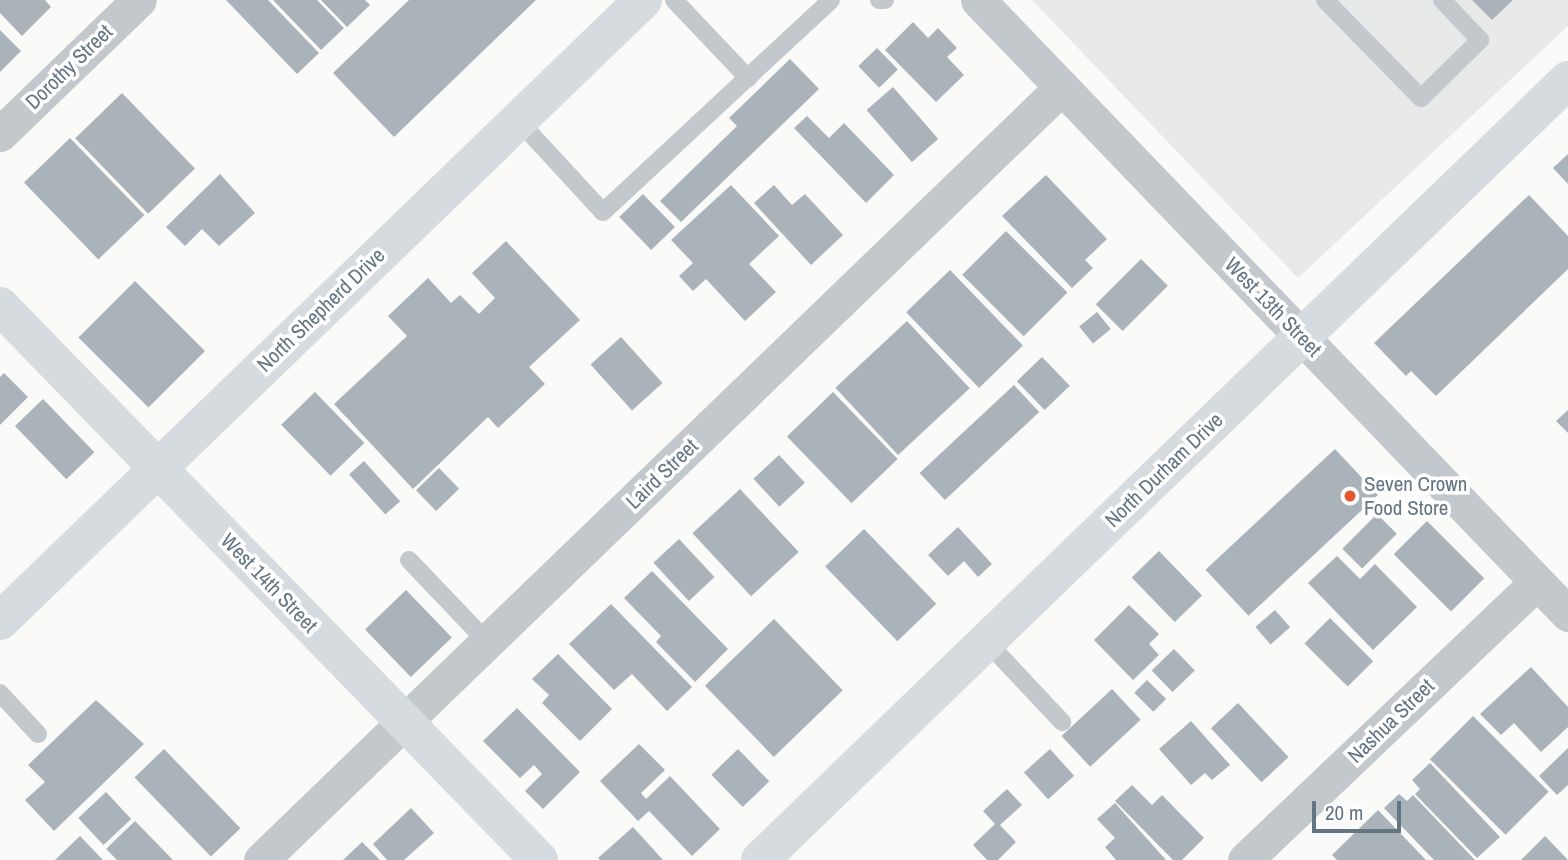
<!DOCTYPE html>
<style>
body{margin:0}
#map{position:relative;width:1568px;height:860px;overflow:hidden;background:#fafaf8;font-family:"Archivo Narrow",sans-serif}
div>[style]{position:absolute}
.built>*{inset:0;background:#e8e9e9}
.building>*{inset:0;background:#aab3b9;transform-origin:0 0}
.lane>*{height:18px;margin:-9px;padding:0 9px;transform-origin:9px;border-radius:9px;background:#c3c8cc}
.street>*{height:35px;margin:-17.5px;padding:0 17.5px;transform-origin:17.5px;border-radius:17.5px;background:#c3c8cc}
.secondary>*{height:38px;margin:-19px;padding:0 19px;transform-origin:19px;border-radius:19px;background:#d6dbdf}
.primary>*{height:38px;margin:-19px;padding:0 19px;transform-origin:19px;border-radius:19px;background:#d6dbdf}
.dots>*{width:19px;height:19px;translate:-50% -50%;box-sizing:border-box;border:4px solid #fff;border-radius:50%}
span{translate:-50% -50%;white-space:nowrap;text-align:center;line-height:1.15;-webkit-text-stroke:7px #fff;paint-order:stroke}
.street-label{font-size:21px;color:#657683}
.poi-label{font-size:21px;color:#657683}
.left{translate:0 -50%;text-align:left}
.scale{position:absolute;left:1312px;top:801px;width:89px;height:32px;box-sizing:border-box;border:4px solid #657683;border-top:0;padding-left:9px;font-size:21px;line-height:24px;white-space:nowrap;color:#657683;-webkit-text-stroke:5px #fff;paint-order:stroke}
</style>
<div id="map">
<div class="built">
<i style="clip-path:polygon(1032px 0,1568px 0,1568px 26px,1298px 278px)"></i>
</div>
<div class="building">
<i style="clip-path:polygon(0 0,45px 0,51px 7px,22px 36px,0 13px)"></i>
<i style="clip-path:polygon(226px 0,268px 0,319px 53px,297px 74px)"></i>
<i style="clip-path:polygon(273px 0,317px 0,344px 28px,321px 50px)"></i>
<i style="clip-path:polygon(321px 0,365px 0,370px 5px,347px 27px)"></i>
<i style="clip-path:polygon(409px 0,536px 0,394px 137px,333px 73px)"></i>
<i style="clip-path:polygon(1472px 0,1513px 0,1492px 20px)"></i>
<i style="clip-path:polygon(913px 22px,928px 38px,938px 28px,957px 48px,947px 57px,964px 75px,936px 102px,885px 50px)"></i>
<i style="clip-path:polygon(0 30px,21px 51px,0 72px)"></i>
<i style="left:877px;top:48px;width:30px;height:26px;rotate:46deg"></i>
<i style="clip-path:polygon(790px 59px,819px 89px,681px 222px,660px 201px,737px 126px,729px 118px)"></i>
<i style="left:893px;top:87px;width:69px;height:35px;rotate:49deg"></i>
<i style="left:122px;top:93px;width:105px;height:65px;rotate:46deg"></i>
<i style="clip-path:polygon(807px 116px,829px 138px,844px 123px,894px 175px,866px 203px,794px 128px)"></i>
<i style="left:70px;top:138px;width:107px;height:64px;rotate:46deg"></i>
<i style="clip-path:polygon(1568px 154px,1568px 184px,1553px 168px)"></i>
<i style="clip-path:polygon(220px 174px,255px 213px,219px 246px,202px 229px,185px 246px,166px 227px)"></i>
<i style="clip-path:polygon(1046px 175px,1107px 239px,1085px 260px,1093px 268px,1072px 288px,1002px 216px)"></i>
<i style="clip-path:polygon(731px 185px,779px 236px,749px 264px,776px 292px,745px 321px,706px 279px,693px 291px,679px 276px,693px 263px,671px 240px)"></i>
<i style="clip-path:polygon(774px 185px,792px 205px,805px 194px,843px 235px,811px 265px,754px 203px)"></i>
<i style="left:643px;top:194px;width:46px;height:33px;rotate:46deg"></i>
<i style="clip-path:polygon(1529px 195px,1568px 236px,1568px 269px,1436px 396px,1411px 371px,1406px 376px,1374px 343px)"></i>
<i style="left:1006px;top:231px;width:87px;height:62px;rotate:45deg"></i>
<i style="clip-path:polygon(506px 241px,580px 320px,529px 367px,545px 384px,498px 428px,488px 417px,413px 489px,334px 404px,407px 336px,388px 316px,428px 278px,451px 303px,460px 295px,479px 314px,495px 298px,472px 273px)"></i>
<i style="left:1141px;top:259px;width:38px;height:64px;rotate:45deg"></i>
<i style="left:950px;top:270px;width:105px;height:61px;rotate:46deg"></i>
<i style="left:135px;top:281px;width:99px;height:80px;rotate:45deg"></i>
<i style="left:1097px;top:312px;width:22px;height:23px;rotate:51deg"></i>
<i style="left:907px;top:321px;width:92px;height:98px;rotate:47deg"></i>
<i style="left:621px;top:337px;width:62px;height:41px;rotate:48deg"></i>
<i style="left:1042px;top:357px;width:40px;height:35px;rotate:46deg"></i>
<i style="clip-path:polygon(4px 373px,28px 397px,0 425px,0 377px)"></i>
<i style="left:1014px;top:385px;width:37px;height:129px;rotate:47deg"></i>
<i style="left:315px;top:392px;width:71px;height:47px;rotate:46deg"></i>
<i style="left:833px;top:392px;width:93px;height:64px;rotate:46deg"></i>
<i style="left:43px;top:399px;width:74px;height:39px;rotate:46deg"></i>
<i style="clip-path:polygon(1568px 410px,1568px 433px,1556px 421px)"></i>
<i style="left:1335px;top:449px;width:63px;height:177px;rotate:47deg"></i>
<i style="left:779px;top:455px;width:38px;height:35px;rotate:47deg"></i>
<i style="left:364px;top:461px;width:54px;height:20px;rotate:48deg"></i>
<i style="left:439px;top:468px;width:29px;height:32px;rotate:46deg"></i>
<i style="left:740px;top:489px;width:86px;height:65px;rotate:47deg"></i>
<i style="left:1377px;top:514px;width:28px;height:49px;rotate:45deg"></i>
<i style="left:1427px;top:521px;width:81px;height:47px;rotate:45deg"></i>
<i style="clip-path:polygon(958px 527px,992px 564px,978px 577px,964px 561px,948px 576px,928px 555px)"></i>
<i style="left:864px;top:529px;width:104px;height:54px;rotate:46deg"></i>
<i style="left:679px;top:539px;width:52px;height:35px;rotate:47deg"></i>
<i style="left:1159px;top:551px;width:62px;height:38px;rotate:46deg"></i>
<i style="clip-path:polygon(1337px 556px,1360px 579px,1375px 564px,1417px 607px,1373px 650px,1308px 583px)"></i>
<i style="clip-path:polygon(652px 571px,728px 649px,695px 682px,656px 642px,661px 636px,624px 598px)"></i>
<i style="left:406px;top:590px;width:66px;height:57px;rotate:46deg"></i>
<i style="clip-path:polygon(611px 604px,692px 687px,667px 711px,632px 674px,614px 690px,569px 644px)"></i>
<i style="clip-path:polygon(1129px 605px,1159px 634px,1149px 644px,1159px 655px,1133px 680px,1094px 640px)"></i>
<i style="left:1275px;top:610px;width:23px;height:26px;rotate:49deg"></i>
<i style="left:1330px;top:618px;width:61px;height:36px;rotate:45deg"></i>
<i style="left:774px;top:619px;width:99px;height:96px;rotate:46deg"></i>
<i style="left:1174px;top:649px;width:30px;height:31px;rotate:46deg"></i>
<i style="clip-path:polygon(558px 654px,612px 709px,580px 741px,542px 703px,549px 695px,532px 679px)"></i>
<i style="clip-path:polygon(1531px 667px,1568px 707px,1568px 727px,1541px 752px,1514px 723px,1501px 735px,1480px 714px)"></i>
<i style="left:1147px;top:680px;width:27px;height:18px;rotate:45deg"></i>
<i style="left:1112px;top:689px;width:42px;height:69px;rotate:47deg"></i>
<i style="clip-path:polygon(96px 700px,144px 744px,54px 831px,25px 800px,45px 782px,28px 765px)"></i>
<i style="left:1238px;top:703px;width:74px;height:37px;rotate:47deg"></i>
<i style="clip-path:polygon(517px 708px,580px 772px,543px 809px,525px 791px,542px 774px,534px 765px,520px 778px,483px 741px)"></i>
<i style="left:1473px;top:716px;width:107px;height:61px;rotate:45deg"></i>
<i style="clip-path:polygon(1191px 721px,1230px 765px,1212px 780px,1205px 773px,1191px 785px,1159px 749px)"></i>
<i style="clip-path:polygon(639px 744px,665px 770px,641px 793px,646px 799px,670px 776px,720px 829px,692px 856px,649px 811px,638px 821px,600px 781px)"></i>
<i style="clip-path:polygon(1568px 748px,1568px 785px,1557px 795px,1539px 776px)"></i>
<i style="left:164px;top:749px;width:110px;height:41px;rotate:46deg"></i>
<i style="left:738px;top:749px;width:45px;height:37px;rotate:46deg"></i>
<i style="left:1050px;top:749px;width:36px;height:35px;rotate:48deg"></i>
<i style="clip-path:polygon(1430px 763px,1500px 837px,1477px 858px,1415px 794px,1420px 789px,1412px 780px)"></i>
<i style="clip-path:polygon(1132px 785px,1152px 805px,1162px 795px,1204px 838px,1182px 860px,1173px 860px,1115px 801px)"></i>
<i style="clip-path:polygon(1007px 789px,1022px 805px,1000px 825px,1016px 842px,998px 860px,987px 860px,973px 845px,995px 824px,983px 811px)"></i>
<i style="left:106px;top:792px;width:37px;height:38px;rotate:47deg"></i>
<i style="clip-path:polygon(1399px 794px,1407px 801px,1413px 795px,1475px 860px,1434px 860px,1384px 808px)"></i>
<i style="clip-path:polygon(1115px 803px,1166px 860px,1116px 860px,1105px 847px,1115px 838px,1097px 819px)"></i>
<i style="clip-path:polygon(411px 808px,434px 833px,404px 860px,387px 860px,373px 844px)"></i>
<i style="clip-path:polygon(1378px 810px,1426px 860px,1337px 860px,1332px 855px)"></i>
<i style="clip-path:polygon(135px 821px,173px 860px,117px 860px,106px 849px)"></i>
<i style="clip-path:polygon(633px 827px,663px 860px,600px 860px,598px 858px)"></i>
<i style="clip-path:polygon(80px 836px,103px 860px,55px 860px)"></i>
<i style="clip-path:polygon(1545px 836px,1568px 860px,1521px 860px)"></i>
<i style="clip-path:polygon(362px 842px,380px 860px,343px 860px)"></i>
</div>
<div class="lane">
<i style="left:674px;top:0;width:108px;rotate:46.5deg"></i>
<i style="left:879px;top:0;width:6px"></i>
<i style="left:1325px;top:0;width:137px;rotate:45.6deg"></i>
<i style="left:1421px;top:98px;width:83px;rotate:-44.5deg"></i>
<i style="left:1480px;top:40px;width:55px;rotate:-133.5deg"></i>
<i style="left:518px;top:120px;width:125px;rotate:47.3deg"></i>
<i style="left:603px;top:212px;width:311px;rotate:-42.9deg"></i>
<i style="left:409px;top:560px;width:113px;rotate:46.4deg"></i>
<i style="left:987px;top:642px;width:110px;rotate:46.8deg"></i>
<i style="left:0;top:693px;width:56px;rotate:47.2deg"></i>
</div>
<div class="street">
<i style="left:978px;top:0;width:852px;rotate:46.14deg"></i>
<i style="left:0;top:134px;width:193px;rotate:-44deg"></i>
<i style="left:261px;top:860px;width:1113px;rotate:-43.98deg"></i>
<i style="left:1245px;top:860px;width:403px;rotate:-43.6deg"></i>
</div>
<div class="secondary">
<i style="left:0;top:306px;width:773px;rotate:45.79deg"></i>
</div>
<div class="primary">
<i style="left:0;top:621px;width:894px;rotate:-44deg"></i>
<i style="left:760px;top:860px;width:1123px;rotate:-43.99deg"></i>
</div>
<div class="dots">
<i style="left:1350px;top:496px;background:#e4572e"></i>
</div>
<div class="street-label">
<span style="left:69px;top:67px;rotate:-44deg">Dorothy Street</span>
<span style="left:1273px;top:307px;rotate:46deg">West 13th Street</span>
<span style="left:321px;top:310px;rotate:-44deg">North Shepherd Drive</span>
<span style="left:1164px;top:470px;rotate:-44deg">North Durham Drive</span>
<span style="left:662px;top:474px;rotate:-44deg">Laird Street</span>
<span style="left:269px;top:583px;rotate:46deg">West 14th Street</span>
<span style="left:1391px;top:721px;rotate:-44deg">Nashua Street</span>
</div>
<div class="poi-label">
<span class="left" style="left:1364px;top:496px">Seven Crown<br>Food Store</span>
</div>
<div class="scale">20 m</div>
</div>
